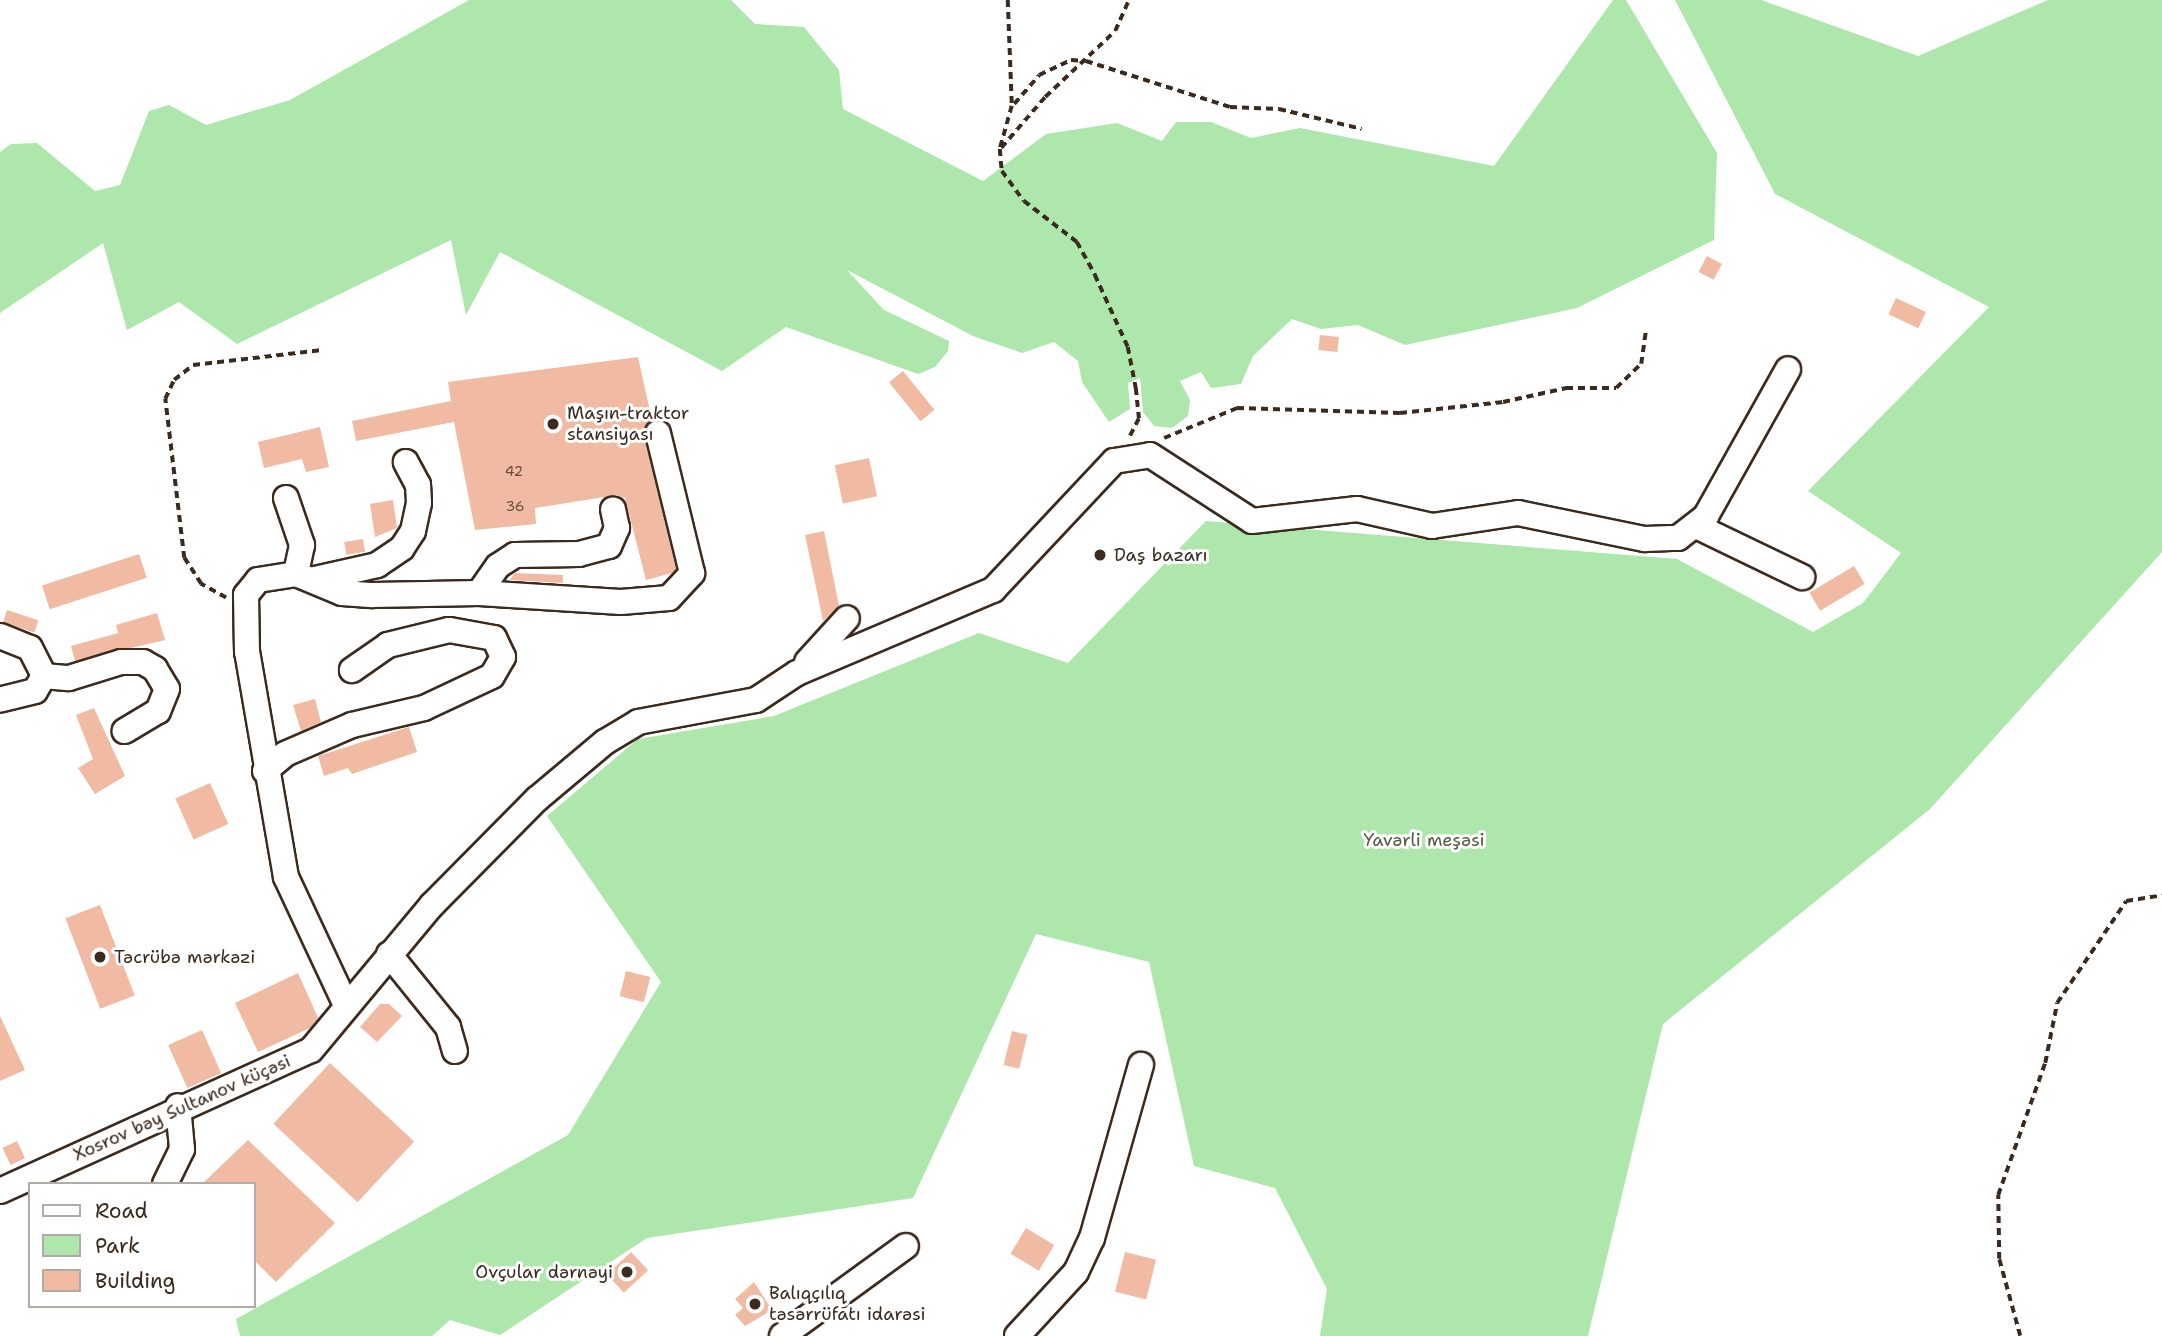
<!DOCTYPE html>
<meta charset="utf-8">
<style>
body{margin:0}
#map{position:relative;width:2162px;height:1336px;overflow:hidden;background:#fff;font-family:"Shantell Sans",sans-serif}
div>[style]{position:absolute}
.green>*{inset:0;background:#ade7ac}
.building>*{inset:0;background:#f0baa3;transform-origin:0 0}
.path>*{height:3.5px;margin-top:-1.75px;transform-origin:0;background:repeating-linear-gradient(90deg,#3b2a1e 0 7px,transparent 0 12px)}
.roads{filter:drop-shadow(2px 0 #3b2a1e) drop-shadow(-2px 0 #3b2a1e) drop-shadow(0 2px #3b2a1e) drop-shadow(0 -2px #3b2a1e)}
.minor>*{height:24px;margin:-12px;padding:0 12px;transform-origin:12px;border-radius:12px;background:#fff}
.dots>*{width:19px;height:19px;translate:-50% -50%;box-sizing:border-box;border:4px solid #fff;border-radius:50%}
span{translate:-50% -50%;white-space:nowrap;text-align:center;line-height:1.15;-webkit-text-stroke:6px #fff;paint-order:stroke}
.number-label{font-size:14px;color:#684e3f}
.number-label span{-webkit-text-stroke-width:0}
.poi-label{font-size:18px;color:#3b2a1e}
.left{translate:0 -50%;text-align:left}
.right{translate:-100% -50%;text-align:right}
.park-label{font-size:18px;color:#585942}
.street-label{font-size:18px;color:#3b2a1e}
.legend{position:absolute;left:28px;top:1182px;width:228px;height:126px;box-sizing:border-box;background:#fff;border:2px solid #b1aaa5;margin:0;padding:9px 12px;list-style:none;font-size:21px;color:#3b2a1e}
.legend li{display:flex;align-items:center;gap:14px;height:35px}
.legend b{width:35px;border:2px solid #b1aaa5}
</style>
<div id="map">
<div class="green">
<i style="clip-path:polygon(469px 0,731px 0,755px 24px,804px 27px,839px 70px,843px 109px,983px 181px,1046px 134px,1117px 123px,1162px 141px,1176px 122px,1211px 122px,1251px 138px,1300px 128px,1494px 166px,1613px 0,1626px 0,1717px 153px,1714px 240px,1577px 308px,1405px 345px,1358px 325px,1321px 329px,1292px 319px,1253px 356px,1241px 384px,1211px 388px,1201px 372px,1180px 381px,1190px 400px,1188px 416px,1172px 428px,1154px 426px,1143px 412px,1140px 378px,1128px 383px,1130px 409px,1109px 422px,1082px 382px,1078px 361px,1054px 342px,1022px 353px,973px 336px,847px 270px,884px 310px,949px 341px,948px 351px,935px 367px,918px 374px,786px 327px,722px 371px,500px 252px,466px 315px,451px 240px,237px 344px,179px 302px,127px 330px,103px 243px,0 313px,0 152px,11px 144px,37px 143px,95px 191px,120px 185px,149px 111px,169px 105px,206px 125px,290px 100px)"></i>
<i style="clip-path:polygon(1675px 0,1761px 0,1918px 56px,2048px 0,2162px 0,2162px 552px,1930px 809px,1663px 1024px,1588px 1336px,1320px 1336px,1327px 1289px,1275px 1188px,1194px 1166px,1149px 962px,1036px 934px,913px 1198px,647px 1238px,500px 1335px,450px 1320px,432px 1336px,240px 1336px,236px 1319px,568px 1135px,661px 982px,547px 816px,638px 739px,774px 716px,979px 633px,1068px 663px,1206px 521px,1677px 559px,1813px 632px,1863px 603px,1901px 553px,1808px 491px,1989px 307px,1775px 194px)"></i>
</div>
<div class="building">
<i style="left:1707px;top:256px;width:17px;height:18px;rotate:28deg"></i>
<i style="left:1896px;top:298px;width:33px;height:18px;rotate:25deg"></i>
<i style="left:1320px;top:335px;width:19px;height:15px;rotate:6deg"></i>
<i style="clip-path:polygon(638px 357px,652px 420px,644px 437px,676px 569px,672px 573px,646px 580px,625px 498px,617px 495px,535px 508px,536px 524px,475px 530px,454px 422px,356px 441px,352px 421px,451px 401px,448px 382px)"></i>
<i style="left:903px;top:371px;width:50px;height:18px;rotate:51deg"></i>
<i style="clip-path:polygon(320px 427px,329px 467px,306px 472px,302px 459px,264px 468px,258px 442px)"></i>
<i style="left:869px;top:458px;width:39px;height:35px;rotate:78deg"></i>
<i style="clip-path:polygon(393px 500px,397px 528px,375px 537px,370px 504px)"></i>
<i style="clip-path:polygon(824px 531px,839px 606px,823px 621px,805px 535px)"></i>
<i style="left:363px;top:539px;width:13px;height:19px;rotate:81deg"></i>
<i style="left:139px;top:554px;width:25px;height:102px;rotate:72deg"></i>
<i style="left:1854px;top:566px;width:21px;height:52px;rotate:59deg"></i>
<i style="clip-path:polygon(515px 573px,563px 575px,563px 583px,510px 580px)"></i>
<i style="left:7px;top:610px;width:33px;height:13px;rotate:18deg"></i>
<i style="clip-path:polygon(157px 613px,165px 640px,75px 661px,71px 646px,118px 633px,116px 625px)"></i>
<i style="clip-path:polygon(315px 699px,321px 722px,301px 731px,293px 705px)"></i>
<i style="clip-path:polygon(94px 708px,125px 776px,95px 794px,78px 768px,93px 759px,76px 715px)"></i>
<i style="clip-path:polygon(409px 727px,417px 752px,352px 774px,348px 768px,324px 776px,318px 756px)"></i>
<i style="left:210px;top:783px;width:45px;height:38px;rotate:66deg"></i>
<i style="left:100px;top:905px;width:97px;height:37px;rotate:69deg"></i>
<i style="left:626px;top:971px;width:25px;height:26px;rotate:14deg"></i>
<i style="clip-path:polygon(298px 973px,318px 1018px,310px 1028px,258px 1052px,235px 1003px)"></i>
<i style="clip-path:polygon(380px 1004px,389px 1004px,402px 1016px,377px 1042px,360px 1027px)"></i>
<i style="clip-path:polygon(0 1016px,25px 1070px,0 1081px)"></i>
<i style="left:202px;top:1030px;width:47px;height:37px;rotate:66deg"></i>
<i style="left:1012px;top:1031px;width:16px;height:35px;rotate:14deg"></i>
<i style="left:330px;top:1063px;width:115px;height:83px;rotate:43deg"></i>
<i style="clip-path:polygon(248px 1140px,335px 1223px,276px 1282px,254px 1260px,254px 1184px,202px 1184px)"></i>
<i style="left:17px;top:1141px;width:19px;height:16px;rotate:65deg"></i>
<i style="left:1026px;top:1228px;width:33px;height:30px;rotate:31deg"></i>
<i style="left:631px;top:1252px;width:25px;height:33px;rotate:47deg"></i>
<i style="left:1125px;top:1252px;width:32px;height:41px;rotate:14deg"></i>
<i style="clip-path:polygon(754px 1282px,772px 1310px,745px 1326px,735px 1315px,743px 1308px,735px 1299px)"></i>
</div>
<div class="path">
<i style="left:1008px;top:0;width:106px;rotate:87.8deg"></i>
<i style="left:1012px;top:106px;width:45px;rotate:105.6deg"></i>
<i style="left:1000px;top:149px;width:22px;rotate:85deg"></i>
<i style="left:1002px;top:171px;width:37px;rotate:54deg"></i>
<i style="left:1024px;top:201px;width:67px;rotate:37.7deg"></i>
<i style="left:1077px;top:242px;width:38px;rotate:61deg"></i>
<i style="left:1095px;top:275px;width:79px;rotate:65.4deg"></i>
<i style="left:1128px;top:347px;width:42px;rotate:79deg"></i>
<i style="left:1136px;top:388px;width:31px;rotate:84deg"></i>
<i style="left:1139px;top:419px;width:20px;rotate:117deg"></i>
<i style="left:1014px;top:104px;width:38px;rotate:-49deg"></i>
<i style="left:1039px;top:75px;width:35px;rotate:-25deg"></i>
<i style="left:1071px;top:60px;width:15px;rotate:4deg"></i>
<i style="left:1086px;top:61px;width:151px;rotate:17.7deg"></i>
<i style="left:1230px;top:107px;width:49px;rotate:2.3deg"></i>
<i style="left:1279px;top:109px;width:85px;rotate:13.5deg"></i>
<i style="left:1001px;top:148px;width:67px;rotate:-49.2deg"></i>
<i style="left:1045px;top:97px;width:96px;rotate:-43.3deg"></i>
<i style="left:1115px;top:31px;width:34px;rotate:-66deg"></i>
<i style="left:1164px;top:438px;width:79px;rotate:-22.3deg"></i>
<i style="left:1237px;top:408px;width:163px;rotate:1.8deg"></i>
<i style="left:1400px;top:413px;width:104px;rotate:-6.1deg"></i>
<i style="left:1503px;top:402px;width:65px;rotate:-12.5deg"></i>
<i style="left:1566px;top:388px;width:50px"></i>
<i style="left:1616px;top:388px;width:35px;rotate:-44deg"></i>
<i style="left:1641px;top:364px;width:34px;rotate:-82deg"></i>
<i style="left:226px;top:598px;width:29px;rotate:-151deg"></i>
<i style="left:201px;top:584px;width:31px;rotate:-123deg"></i>
<i style="left:184px;top:558px;width:160px;rotate:-96.8deg"></i>
<i style="left:165px;top:399px;width:21px;rotate:-65deg"></i>
<i style="left:174px;top:380px;width:24px;rotate:-38deg"></i>
<i style="left:193px;top:365px;width:130px;rotate:-6.6deg"></i>
<i style="left:2020px;top:1336px;width:80px;rotate:-105.3deg"></i>
<i style="left:1999px;top:1259px;width:64px;rotate:-90.9deg"></i>
<i style="left:1998px;top:1195px;width:140px;rotate:-70.4deg"></i>
<i style="left:2045px;top:1063px;width:61px;rotate:-78.7deg"></i>
<i style="left:2057px;top:1003px;width:123px;rotate:-55.9deg"></i>
<i style="left:2126px;top:901px;width:36px;rotate:-9deg"></i>
</div>
<div class="roads">
<div class="minor">
<i style="left:286px;top:498px;width:50px;rotate:71.2deg"></i>
<i style="left:302px;top:545px;width:30px;rotate:102deg"></i>
<i style="left:1696px;top:526px;width:118px;rotate:25.7deg"></i>
<i style="left:315px;top:579px;width:64px;rotate:-12.7deg"></i>
<i style="left:377px;top:565px;width:30px;rotate:-34deg"></i>
<i style="left:402px;top:548px;width:20px;rotate:-57deg"></i>
<i style="left:413px;top:531px;width:29px;rotate:-78deg"></i>
<i style="left:419px;top:503px;width:18px;rotate:-93deg"></i>
<i style="left:418px;top:485px;width:26px;rotate:-118deg"></i>
<i style="left:479px;top:593px;width:33px;rotate:-55deg"></i>
<i style="left:498px;top:566px;width:20px;rotate:-33deg"></i>
<i style="left:515px;top:555px;width:64px;rotate:-0.9deg"></i>
<i style="left:579px;top:554px;width:31px;rotate:-15deg"></i>
<i style="left:609px;top:546px;width:20px;rotate:-66deg"></i>
<i style="left:617px;top:528px;width:19px;rotate:-102deg"></i>
<i style="left:0;top:636px;width:32px;rotate:22deg"></i>
<i style="left:30px;top:648px;width:31px;rotate:63deg"></i>
<i style="left:44px;top:676px;width:17px;rotate:121deg"></i>
<i style="left:35px;top:691px;width:36px;rotate:166deg"></i>
<i style="left:807px;top:662px;width:59px;rotate:-47.7deg"></i>
<i style="left:44px;top:676px;width:25px;rotate:5deg"></i>
<i style="left:69px;top:678px;width:54px;rotate:-17.1deg"></i>
<i style="left:121px;top:662px;width:22px"></i>
<i style="left:143px;top:662px;width:14px;rotate:30deg"></i>
<i style="left:155px;top:669px;width:23px;rotate:59deg"></i>
<i style="left:167px;top:689px;width:24px;rotate:112deg"></i>
<i style="left:158px;top:711px;width:39px;rotate:149deg"></i>
<i style="left:265px;top:771px;width:26px;rotate:-40deg"></i>
<i style="left:285px;top:754px;width:73px;rotate:-23.4deg"></i>
<i style="left:352px;top:725px;width:74px;rotate:-13.3deg"></i>
<i style="left:424px;top:708px;width:75px;rotate:-25.2deg"></i>
<i style="left:492px;top:676px;width:22px;rotate:-60deg"></i>
<i style="left:503px;top:657px;width:21px;rotate:-115deg"></i>
<i style="left:494px;top:638px;width:46px;rotate:-169.9deg"></i>
<i style="left:449px;top:630px;width:63px;rotate:166.2deg"></i>
<i style="left:388px;top:645px;width:44px;rotate:145.2deg"></i>
<i style="left:389px;top:954px;width:94px;rotate:51.1deg"></i>
<i style="left:448px;top:1027px;width:25px;rotate:74deg"></i>
<i style="left:345px;top:1003px;width:139px;rotate:-115.1deg"></i>
<i style="left:286px;top:877px;width:228px;rotate:-99.8deg"></i>
<i style="left:247px;top:652px;width:57px;rotate:-91deg"></i>
<i style="left:246px;top:595px;width:19px;rotate:-51deg"></i>
<i style="left:258px;top:580px;width:38px;rotate:-9deg"></i>
<i style="left:296px;top:574px;width:50px;rotate:22.4deg"></i>
<i style="left:342px;top:593px;width:31px;rotate:4deg"></i>
<i style="left:373px;top:595px;width:106px;rotate:-1.1deg"></i>
<i style="left:479px;top:593px;width:142px;rotate:3.6deg"></i>
<i style="left:621px;top:602px;width:48px;rotate:-4.8deg"></i>
<i style="left:669px;top:598px;width:34px;rotate:-47deg"></i>
<i style="left:692px;top:573px;width:144px;rotate:-103.7deg"></i>
<i style="left:165px;top:1184px;width:39px;rotate:-64deg"></i>
<i style="left:182px;top:1149px;width:43px;rotate:-95.3deg"></i>
<i style="left:0;top:1191px;width:341px;rotate:-24.4deg"></i>
<i style="left:311px;top:1050px;width:189px;rotate:-50.2deg"></i>
<i style="left:432px;top:905px;width:149px;rotate:-45.3deg"></i>
<i style="left:537px;top:799px;width:89px;rotate:-40deg"></i>
<i style="left:605px;top:742px;width:39px;rotate:-31deg"></i>
<i style="left:638px;top:722px;width:120px;rotate:-10.6deg"></i>
<i style="left:756px;top:700px;width:49px;rotate:-33.4deg"></i>
<i style="left:797px;top:673px;width:213px;rotate:-23deg"></i>
<i style="left:993px;top:590px;width:177px;rotate:-46.8deg"></i>
<i style="left:1114px;top:461px;width:36px;rotate:-9deg"></i>
<i style="left:1150px;top:455px;width:121px;rotate:32.9deg"></i>
<i style="left:1252px;top:521px;width:106px;rotate:-6.5deg"></i>
<i style="left:1357px;top:509px;width:77px;rotate:12.8deg"></i>
<i style="left:1432px;top:526px;width:87px;rotate:-8.6deg"></i>
<i style="left:1518px;top:513px;width:130px;rotate:11.6deg"></i>
<i style="left:1645px;top:539px;width:33px;rotate:-2deg"></i>
<i style="left:1678px;top:538px;width:36px;rotate:-38deg"></i>
<i style="left:1706px;top:516px;width:168px;rotate:-60.8deg"></i>
<i style="left:782px;top:1336px;width:153px;rotate:-36deg"></i>
<i style="left:1017px;top:1336px;width:87px;rotate:-47.3deg"></i>
<i style="left:1076px;top:1272px;width:38px;rotate:-65deg"></i>
<i style="left:1092px;top:1238px;width:180px;rotate:-74.2deg"></i>
</div>
</div>
<div class="dots">
<i style="left:553px;top:424px;background:#3b2a1e"></i>
<i style="left:1100px;top:555px;background:#3b2a1e"></i>
<i style="left:100px;top:957px;background:#3b2a1e"></i>
<i style="left:627px;top:1272px;background:#3b2a1e"></i>
<i style="left:755px;top:1304px;background:#3b2a1e"></i>
</div>
<div class="number-label">
<span style="left:514px;top:471px">42</span>
<span style="left:515px;top:506px">36</span>
</div>
<div class="poi-label">
<span class="left" style="left:567px;top:424px">Maşın-traktor<br>stansiyası</span>
<span class="left" style="left:1114px;top:555px">Daş bazarı</span>
<span class="left" style="left:114px;top:957px">Təcrübə mərkəzi</span>
<span class="right" style="left:613px;top:1272px">Ovçular dərnəyi</span>
<span class="left" style="left:769px;top:1304px">Balıqçılıq<br>təsərrüfatı idarəsi</span>
</div>
<div class="park-label">
<span style="left:1424px;top:840px">Yavərli meşəsi</span>
</div>
<div class="street-label">
<span style="left:182px;top:1108px;rotate:-24deg">Xosrov bəy Sultanov küçəsi</span>
</div>
<ul class="legend">
<li><b style="height:9px;background:#fff"></b>Road</li>
<li><b style="height:19px;background:#ade7ac"></b>Park</li>
<li><b style="height:19px;background:#f0baa3"></b>Building</li>
</ul>
</div>
